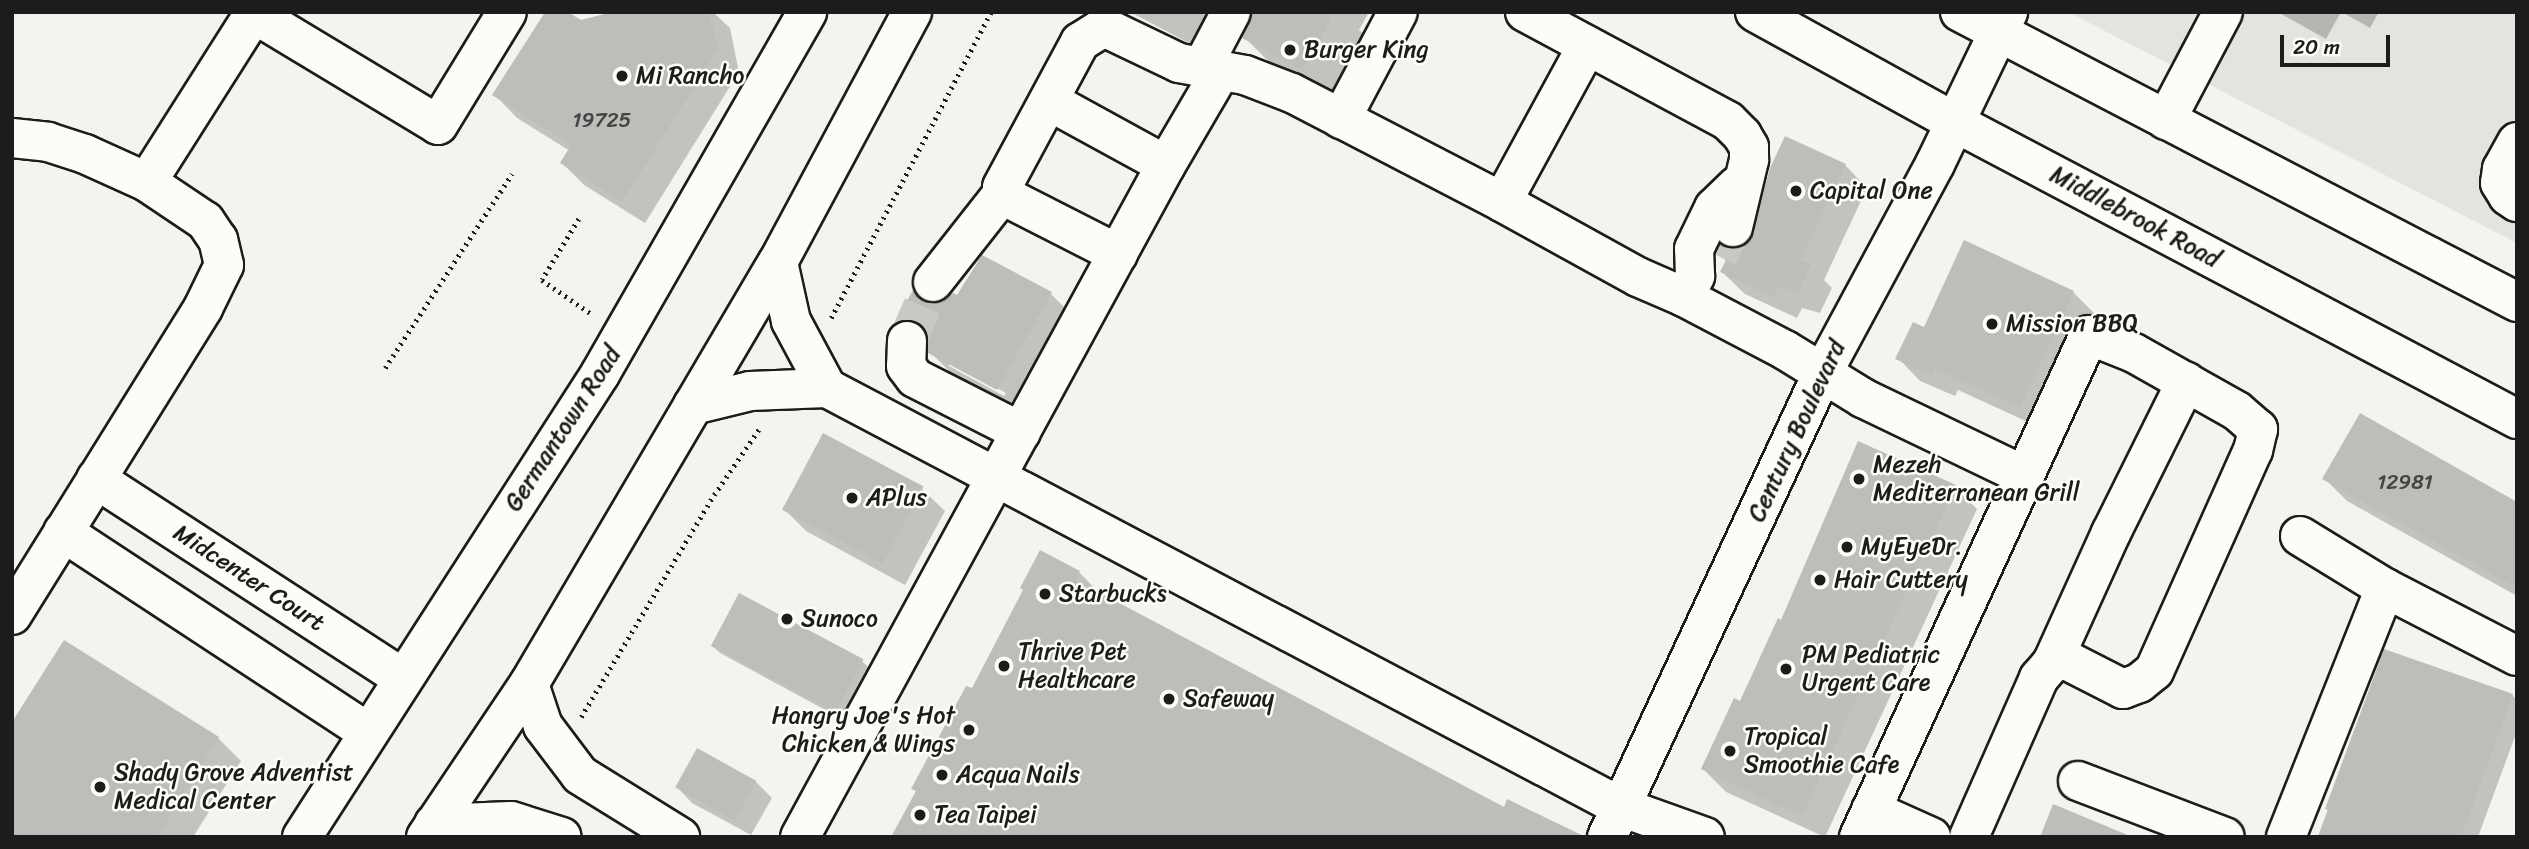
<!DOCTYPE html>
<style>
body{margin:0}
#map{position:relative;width:2529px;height:849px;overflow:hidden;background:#f4f3ee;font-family:Sriracha,sans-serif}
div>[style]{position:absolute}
.built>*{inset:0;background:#e4e3de}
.shadow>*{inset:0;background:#0003}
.building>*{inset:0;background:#bebdba;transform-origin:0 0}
.minor-tunnel>*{height:38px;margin-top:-19px;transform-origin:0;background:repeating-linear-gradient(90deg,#c9c8c4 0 38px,transparent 0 57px)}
.path>*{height:4.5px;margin-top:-2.25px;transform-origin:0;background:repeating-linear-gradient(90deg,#1c1c1c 0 2px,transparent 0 7px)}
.roads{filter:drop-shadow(2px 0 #1c1c1c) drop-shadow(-2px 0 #1c1c1c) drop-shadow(0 2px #1c1c1c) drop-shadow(0 -2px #1c1c1c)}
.minor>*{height:38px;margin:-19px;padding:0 19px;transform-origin:19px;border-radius:19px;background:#fdfcf7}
.major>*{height:38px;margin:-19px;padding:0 19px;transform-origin:19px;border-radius:19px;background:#fdfcf7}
.dots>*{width:19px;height:19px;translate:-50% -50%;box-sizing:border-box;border:4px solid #fdfcf7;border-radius:50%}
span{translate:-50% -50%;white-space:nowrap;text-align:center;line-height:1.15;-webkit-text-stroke:5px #fdfcf7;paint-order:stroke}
.number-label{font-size:21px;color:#444}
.number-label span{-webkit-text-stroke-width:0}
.poi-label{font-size:24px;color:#1c1c1c}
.left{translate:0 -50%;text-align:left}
.right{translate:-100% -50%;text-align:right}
.street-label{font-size:24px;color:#1c1c1c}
.frame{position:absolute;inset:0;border:14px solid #1c1c1c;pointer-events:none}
.scale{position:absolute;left:2280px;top:35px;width:110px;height:32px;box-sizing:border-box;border:4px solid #1c1c1c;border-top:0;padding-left:9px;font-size:21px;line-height:24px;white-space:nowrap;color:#1c1c1c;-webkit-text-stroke:5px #fdfcf7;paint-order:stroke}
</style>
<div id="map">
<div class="built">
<i style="clip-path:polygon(2068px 12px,2517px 12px,2517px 243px)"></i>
</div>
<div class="shadow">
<i style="clip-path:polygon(614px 12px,713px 12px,730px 28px,739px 72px,645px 223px,584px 185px,562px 163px,570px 151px,517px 118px,495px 95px,581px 22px)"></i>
<i style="clip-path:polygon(1130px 12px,1369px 12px,1359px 30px,1363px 33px,1330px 95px,1271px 64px,1244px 37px,1252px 17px,1245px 20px,1212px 55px)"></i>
<i style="clip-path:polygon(2278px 12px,2341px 12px,2326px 39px)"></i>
<i style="clip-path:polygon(2342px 12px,2379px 12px,2370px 28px)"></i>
<i style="clip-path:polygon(1845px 165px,1867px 188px,1824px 280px,1832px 288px,1820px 313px,1802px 308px,1797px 318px,1745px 294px,1722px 272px,1727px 262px,1718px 253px,1739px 250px)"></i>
<i style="clip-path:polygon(2073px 292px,2096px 315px,2043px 429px,1958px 390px,1955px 396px,1920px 381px,1898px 358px)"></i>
<i style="clip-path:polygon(evenodd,913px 293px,930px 305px,957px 297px,1050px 293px,1073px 316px,1020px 412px,953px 375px,930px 352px,929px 342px,918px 345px,896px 324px,913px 293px,949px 362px,1006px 393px,1004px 396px,949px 366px,949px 362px)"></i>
<i style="clip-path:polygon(824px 435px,922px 489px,945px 511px,905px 585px,806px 531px,783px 508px)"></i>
<i style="clip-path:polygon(2324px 478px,2517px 503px,2517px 596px,2347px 501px)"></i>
<i style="clip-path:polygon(1955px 487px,1977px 509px,1825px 837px,1726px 792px,1703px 769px,1741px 704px,1782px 622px)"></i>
<i style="clip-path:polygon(1079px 572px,1102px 596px,1505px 809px,972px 691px)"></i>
<i style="clip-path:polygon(64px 643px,218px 738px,241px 761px,193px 837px,12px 837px)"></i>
<i style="clip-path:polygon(712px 645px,862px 661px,870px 669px,842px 719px,720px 653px)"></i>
<i style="clip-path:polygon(2385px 651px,2512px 695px,2517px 700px,2517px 731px,2478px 837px,2318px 837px)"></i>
<i style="clip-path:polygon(756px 782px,772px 798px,751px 835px,692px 803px,677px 787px)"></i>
</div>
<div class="building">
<i style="clip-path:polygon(545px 12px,568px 12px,581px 20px,612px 12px,709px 12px,718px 49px,622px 202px,560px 163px,571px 145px,492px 95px)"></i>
<i style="clip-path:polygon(1253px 12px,1334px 12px,1303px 70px,1242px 38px)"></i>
<i style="clip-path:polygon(1785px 136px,1846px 164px,1800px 260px,1811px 264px,1798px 292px,1779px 287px,1774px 297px,1720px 272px,1726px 260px,1716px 254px,1721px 244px,1739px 248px,1749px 241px,1770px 168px)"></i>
<i style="clip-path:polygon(1964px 240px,2074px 291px,2020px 407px,1935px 369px,1932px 375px,1895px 359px,1913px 322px,1924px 327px)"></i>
<i style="clip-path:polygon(982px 255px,1052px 292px,997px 390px,928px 353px,927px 331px,919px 323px,907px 319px,894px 324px,913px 290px,920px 300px,931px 304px,942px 302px,953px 293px,957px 295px)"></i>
<i style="clip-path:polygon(2360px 413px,2517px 502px,2517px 588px,2322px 479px)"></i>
<i style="left:823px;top:433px;width:114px;height:87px;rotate:28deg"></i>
<i style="clip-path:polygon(1858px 441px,1956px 485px,1802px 816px,1701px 769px,1734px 698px,1740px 701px,1778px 618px,1781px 620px)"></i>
<i style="clip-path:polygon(1040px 550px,1080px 571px,1076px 580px,1504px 807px,1507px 799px,1586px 837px,891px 837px,916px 791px,911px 789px,966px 686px,972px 688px,1023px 590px,1020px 588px)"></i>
<i style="left:739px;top:593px;width:141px;height:60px;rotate:28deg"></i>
<i style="clip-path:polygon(64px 640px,219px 737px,157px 837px,12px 837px,12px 722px)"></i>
<i style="clip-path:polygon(2384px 649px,2513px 694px,2461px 837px,2318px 837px,2328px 810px,2325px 809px)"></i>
<i style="left:697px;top:748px;width:68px;height:45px;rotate:29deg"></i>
<i style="clip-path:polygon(2053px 804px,2130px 836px,2130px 837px,2040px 837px)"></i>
</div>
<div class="minor-tunnel">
<i style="left:1718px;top:256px;width:33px;rotate:-63deg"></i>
<i style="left:907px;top:341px;width:64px;rotate:-66.2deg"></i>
</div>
<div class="path">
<i style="left:579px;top:219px;width:71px;rotate:121.2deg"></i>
<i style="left:542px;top:280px;width:58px;rotate:34.5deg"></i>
<i style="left:831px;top:318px;width:345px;rotate:-62.4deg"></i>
<i style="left:385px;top:368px;width:232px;rotate:-56.8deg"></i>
<i style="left:581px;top:717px;width:259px;rotate:-59.1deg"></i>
<i style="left:714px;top:495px;width:80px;rotate:-55.7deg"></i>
</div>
<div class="roads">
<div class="minor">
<i style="left:251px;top:12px;width:218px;rotate:31.1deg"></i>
<i style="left:438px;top:125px;width:132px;rotate:-58.6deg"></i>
<i style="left:1525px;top:12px;width:230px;rotate:28.2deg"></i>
<i style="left:1728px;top:121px;width:20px;rotate:45deg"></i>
<i style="left:1742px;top:135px;width:14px;rotate:60deg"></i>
<i style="left:1749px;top:147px;width:13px;rotate:90deg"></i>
<i style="left:1749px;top:160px;width:69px;rotate:103.4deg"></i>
<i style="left:1202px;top:67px;width:62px;rotate:-62.2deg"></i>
<i style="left:1049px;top:101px;width:133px;rotate:28.7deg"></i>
<i style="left:1341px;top:119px;width:121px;rotate:-62deg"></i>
<i style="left:2166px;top:120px;width:122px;rotate:-62.2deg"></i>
<i style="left:12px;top:138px;width:36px;rotate:6deg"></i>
<i style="left:48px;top:142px;width:39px;rotate:18deg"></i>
<i style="left:85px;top:154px;width:68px;rotate:24.3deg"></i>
<i style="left:147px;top:182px;width:201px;rotate:-57.6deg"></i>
<i style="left:2517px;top:142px;width:31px;rotate:119deg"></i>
<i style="left:2502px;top:169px;width:14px;rotate:98deg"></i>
<i style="left:2500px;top:183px;width:15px;rotate:58deg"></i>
<i style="left:2508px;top:196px;width:11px;rotate:34deg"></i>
<i style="left:1502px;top:202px;width:178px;rotate:-61.4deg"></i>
<i style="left:1118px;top:254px;width:119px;rotate:-153deg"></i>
<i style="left:1012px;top:200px;width:16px;rotate:-128deg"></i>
<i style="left:1002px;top:187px;width:165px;rotate:-61.7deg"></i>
<i style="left:1080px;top:42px;width:28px;rotate:-32deg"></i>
<i style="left:1104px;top:27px;width:83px;rotate:25.6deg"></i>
<i style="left:1179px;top:63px;width:67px;rotate:10.3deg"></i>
<i style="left:1245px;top:75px;width:50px;rotate:21deg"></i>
<i style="left:1292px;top:93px;width:237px;rotate:27.4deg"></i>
<i style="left:1502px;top:202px;width:155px;rotate:28.9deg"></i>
<i style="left:1638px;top:277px;width:50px;rotate:23.5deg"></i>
<i style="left:1684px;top:297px;width:114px;rotate:27.7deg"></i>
<i style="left:1785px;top:350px;width:92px;rotate:31.6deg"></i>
<i style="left:1863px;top:398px;width:178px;rotate:25.7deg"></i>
<i style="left:778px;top:262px;width:60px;rotate:77.6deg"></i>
<i style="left:791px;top:321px;width:76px;rotate:61.8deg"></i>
<i style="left:933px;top:282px;width:113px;rotate:-51.8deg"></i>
<i style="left:1684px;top:297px;width:24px;rotate:-62deg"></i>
<i style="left:1695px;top:276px;width:27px;rotate:-92deg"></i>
<i style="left:1694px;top:249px;width:46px;rotate:-64deg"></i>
<i style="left:1714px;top:208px;width:32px;rotate:-44deg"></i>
<i style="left:907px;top:341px;width:25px;rotate:92deg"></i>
<i style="left:906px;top:366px;width:15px;rotate:53deg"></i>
<i style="left:915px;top:378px;width:119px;rotate:27deg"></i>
<i style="left:693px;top:405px;width:59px;rotate:-13.8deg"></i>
<i style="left:750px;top:391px;width:77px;rotate:-2.2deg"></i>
<i style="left:827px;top:388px;width:898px;rotate:27.82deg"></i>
<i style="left:1621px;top:807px;width:89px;rotate:19.7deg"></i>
<i style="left:96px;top:479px;width:365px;rotate:33deg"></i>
<i style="left:63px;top:532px;width:364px;rotate:33.3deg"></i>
<i style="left:2300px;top:536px;width:100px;rotate:31.5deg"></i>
<i style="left:2385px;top:588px;width:148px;rotate:27.3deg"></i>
<i style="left:12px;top:615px;width:362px;rotate:-58.1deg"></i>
<i style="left:203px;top:308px;width:48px;rotate:-64deg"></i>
<i style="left:224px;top:265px;width:26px;rotate:-103deg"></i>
<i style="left:218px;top:240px;width:23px;rotate:-124deg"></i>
<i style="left:205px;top:221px;width:70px;rotate:-146.1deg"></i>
<i style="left:2052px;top:663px;width:143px;rotate:-65.6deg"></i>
<i style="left:2111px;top:533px;width:169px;rotate:-63.6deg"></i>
<i style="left:529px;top:684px;width:44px;rotate:71.6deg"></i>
<i style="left:543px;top:726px;width:61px;rotate:52.9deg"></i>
<i style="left:580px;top:775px;width:118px;rotate:31.8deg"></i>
<i style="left:2078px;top:781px;width:157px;rotate:20.9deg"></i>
<i style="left:1871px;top:810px;width:66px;rotate:24.2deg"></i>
<i style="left:434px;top:824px;width:77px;rotate:-2.2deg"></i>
<i style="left:511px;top:821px;width:53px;rotate:17.4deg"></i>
<i style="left:800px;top:837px;width:765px;rotate:-61.43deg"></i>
<i style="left:1166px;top:165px;width:109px;rotate:-59.7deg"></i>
<i style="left:1607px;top:837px;width:513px;rotate:-65.08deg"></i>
<i style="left:1823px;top:372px;width:236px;rotate:-61.7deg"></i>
<i style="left:1935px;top:164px;width:169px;rotate:-64.3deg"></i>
<i style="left:1859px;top:837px;width:552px;rotate:-65.38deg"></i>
<i style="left:2089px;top:335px;width:48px;rotate:21.8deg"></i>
<i style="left:2134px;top:353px;width:118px;rotate:29.4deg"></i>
<i style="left:2237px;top:411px;width:28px;rotate:41deg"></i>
<i style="left:2258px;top:429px;width:22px;rotate:103deg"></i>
<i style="left:2253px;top:450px;width:242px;rotate:114.1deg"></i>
<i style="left:2154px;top:671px;width:19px;rotate:141deg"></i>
<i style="left:2139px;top:683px;width:17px;rotate:159deg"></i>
<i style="left:2123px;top:689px;width:66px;rotate:-153deg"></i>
<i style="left:2064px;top:659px;width:13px;rotate:162deg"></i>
<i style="left:2052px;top:663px;width:20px;rotate:131deg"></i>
<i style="left:2039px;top:678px;width:174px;rotate:113.8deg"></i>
<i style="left:2286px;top:837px;width:268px;rotate:-68.3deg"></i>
</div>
<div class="major">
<i style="left:1755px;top:12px;width:227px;rotate:28.9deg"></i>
<i style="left:1954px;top:122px;width:637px;rotate:27.81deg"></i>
<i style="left:1960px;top:12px;width:628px;rotate:27.5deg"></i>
<i style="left:302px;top:837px;width:551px;rotate:-57.23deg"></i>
<i style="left:600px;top:374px;width:417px;rotate:-60.2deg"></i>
<i style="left:426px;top:837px;width:184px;rotate:-56.1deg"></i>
<i style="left:529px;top:684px;width:490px;rotate:-59.5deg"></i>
<i style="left:778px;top:262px;width:284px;rotate:-61.8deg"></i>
</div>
</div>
<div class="dots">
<i style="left:1290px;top:50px;background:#1c1c1c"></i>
<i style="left:622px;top:76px;background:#1c1c1c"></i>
<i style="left:1796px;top:191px;background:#1c1c1c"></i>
<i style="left:1992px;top:324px;background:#1c1c1c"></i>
<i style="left:1859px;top:479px;background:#1c1c1c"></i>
<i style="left:852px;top:498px;background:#1c1c1c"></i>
<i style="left:1847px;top:547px;background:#1c1c1c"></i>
<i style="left:1820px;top:580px;background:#1c1c1c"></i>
<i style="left:1045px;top:594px;background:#1c1c1c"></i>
<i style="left:787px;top:619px;background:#1c1c1c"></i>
<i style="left:1004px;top:666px;background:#1c1c1c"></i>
<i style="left:1786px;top:669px;background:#1c1c1c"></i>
<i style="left:1169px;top:699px;background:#1c1c1c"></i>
<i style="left:969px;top:730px;background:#1c1c1c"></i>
<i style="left:1730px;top:751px;background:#1c1c1c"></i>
<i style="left:942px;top:775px;background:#1c1c1c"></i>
<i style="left:100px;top:787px;background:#1c1c1c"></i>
<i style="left:920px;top:815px;background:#1c1c1c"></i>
</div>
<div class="number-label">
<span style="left:602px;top:120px">19725</span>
<span style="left:2405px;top:482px">12981</span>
</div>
<div class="poi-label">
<span class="left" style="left:1304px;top:50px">Burger King</span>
<span class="left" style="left:636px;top:76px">Mi Rancho</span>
<span class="left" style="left:1810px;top:191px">Capital One</span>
<span class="left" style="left:2006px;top:324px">Mission BBQ</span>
<span class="left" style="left:1873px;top:479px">Mezeh<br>Mediterranean Grill</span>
<span class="left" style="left:866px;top:498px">APlus</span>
<span class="left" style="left:1861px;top:547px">MyEyeDr.</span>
<span class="left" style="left:1834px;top:580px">Hair Cuttery</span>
<span class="left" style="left:1059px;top:594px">Starbucks</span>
<span class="left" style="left:801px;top:619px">Sunoco</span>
<span class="left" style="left:1018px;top:666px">Thrive Pet<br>Healthcare</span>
<span class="left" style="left:1802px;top:669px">PM Pediatric<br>Urgent Care</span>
<span class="left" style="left:1183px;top:699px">Safeway</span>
<span class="right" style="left:955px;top:730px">Hangry Joe's Hot<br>Chicken &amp; Wings</span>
<span class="left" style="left:1744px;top:751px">Tropical<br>Smoothie Cafe</span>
<span class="left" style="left:114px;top:787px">Shady Grove Adventist<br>Medical Center</span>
<span class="left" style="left:956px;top:775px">Acqua Nails</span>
<span class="left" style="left:934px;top:815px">Tea Taipei</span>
</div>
<div class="street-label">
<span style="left:2135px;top:217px;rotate:28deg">Middlebrook Road</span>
<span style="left:563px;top:429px;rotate:-57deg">Germantown Road</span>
<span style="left:1797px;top:431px;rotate:-65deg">Century Boulevard</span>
<span style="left:249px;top:578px;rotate:33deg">Midcenter Court</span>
</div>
<div class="frame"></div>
<div class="scale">20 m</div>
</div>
